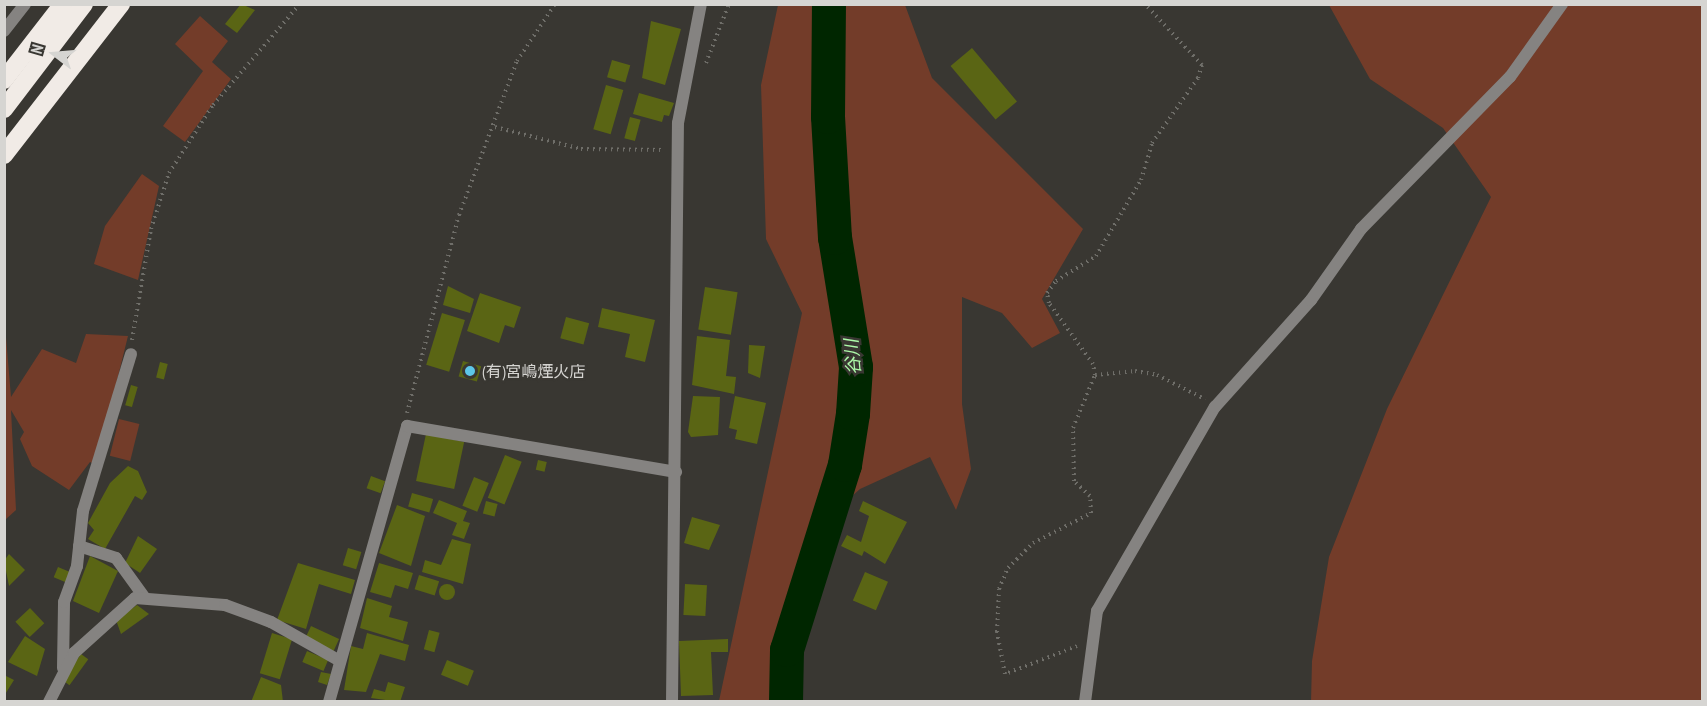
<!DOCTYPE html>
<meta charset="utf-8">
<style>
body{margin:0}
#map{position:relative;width:1707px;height:706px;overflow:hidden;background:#393732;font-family:"PT Sans Narrow","Noto Sans JP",sans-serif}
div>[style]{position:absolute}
.green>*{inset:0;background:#733c29;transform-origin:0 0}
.river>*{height:34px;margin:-17px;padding:0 17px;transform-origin:17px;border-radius:17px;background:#002600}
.building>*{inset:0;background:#5a6514;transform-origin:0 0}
.round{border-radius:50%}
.path>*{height:4px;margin-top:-2px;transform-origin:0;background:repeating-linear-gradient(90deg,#6f6e69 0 1.5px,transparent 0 6px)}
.street>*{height:12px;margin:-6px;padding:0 6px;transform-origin:6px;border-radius:6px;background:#858381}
.highway>*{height:18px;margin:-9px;padding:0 9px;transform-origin:9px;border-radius:9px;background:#f1ebe6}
.dots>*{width:16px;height:16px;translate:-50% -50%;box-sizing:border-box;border:3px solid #393732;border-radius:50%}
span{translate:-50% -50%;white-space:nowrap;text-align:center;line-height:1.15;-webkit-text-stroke:5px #393732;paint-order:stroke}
.poi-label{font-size:16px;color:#d6d5d2}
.left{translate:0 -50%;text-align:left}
.water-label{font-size:18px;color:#adfaa9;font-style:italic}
.frame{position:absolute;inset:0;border:6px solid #d6d5d2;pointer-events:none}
.north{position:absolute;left:24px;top:24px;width:60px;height:60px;-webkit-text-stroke:4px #393732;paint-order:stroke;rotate:286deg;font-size:16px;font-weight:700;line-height:24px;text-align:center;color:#d6d5d2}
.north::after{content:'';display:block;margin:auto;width:21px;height:27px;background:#d6d5d2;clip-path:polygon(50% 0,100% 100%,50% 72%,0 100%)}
</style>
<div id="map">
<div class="green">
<i style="clip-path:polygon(778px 5px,905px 5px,932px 78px,1083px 229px,1042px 299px,1060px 333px,1032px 348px,1002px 313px,962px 297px,962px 404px,971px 469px,956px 510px,930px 457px,860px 489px,808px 535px,782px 617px,771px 701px,719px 701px,802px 313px,766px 239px,761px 85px)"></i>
<i style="clip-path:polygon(1329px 5px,1702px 5px,1702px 701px,1311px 702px,1312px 661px,1329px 557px,1387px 409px,1491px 197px,1443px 128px,1370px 79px)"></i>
<i style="clip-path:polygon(200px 16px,228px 41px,212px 62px,231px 79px,185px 142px,163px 126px,203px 71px,175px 44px)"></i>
<i style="clip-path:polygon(142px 174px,159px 186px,138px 280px,94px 264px,105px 226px)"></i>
<i style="clip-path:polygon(4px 313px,11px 397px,42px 349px,76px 363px,86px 334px,128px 336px,96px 465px,90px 462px,69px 490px,32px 466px,20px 439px,24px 432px,11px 410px,16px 510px,5px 520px)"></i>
<i style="left:119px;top:419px;width:21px;height:38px;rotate:14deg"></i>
</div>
<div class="river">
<i style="left:786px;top:702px;width:52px;rotate:-88.9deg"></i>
<i style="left:787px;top:650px;width:194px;rotate:-72.6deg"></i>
<i style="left:845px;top:465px;width:52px;rotate:-81.1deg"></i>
<i style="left:853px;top:414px;width:47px;rotate:-86.3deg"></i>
<i style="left:856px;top:367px;width:131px;rotate:-99.2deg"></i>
<i style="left:835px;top:238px;width:121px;rotate:-93.3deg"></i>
<i style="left:828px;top:117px;width:113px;rotate:-89.5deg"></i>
</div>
<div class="building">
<i style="clip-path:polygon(241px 4px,255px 10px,237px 33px,225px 24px)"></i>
<i style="clip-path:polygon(651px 21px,681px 29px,665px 85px,642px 78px)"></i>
<i style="left:972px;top:48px;width:70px;height:28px;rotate:50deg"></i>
<i style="left:612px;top:60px;width:19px;height:18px;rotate:16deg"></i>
<i style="left:606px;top:85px;width:18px;height:46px;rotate:16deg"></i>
<i style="clip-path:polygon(639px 93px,674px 103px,669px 116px,664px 115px,662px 122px,633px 114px)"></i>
<i style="left:630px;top:117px;width:11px;height:22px;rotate:15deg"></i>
<i style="clip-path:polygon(448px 286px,474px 299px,470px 313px,443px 305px)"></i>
<i style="left:705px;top:287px;width:33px;height:43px;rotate:9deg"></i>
<i style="clip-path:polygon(480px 293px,521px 307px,514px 328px,505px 325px,499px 343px,467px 331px)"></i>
<i style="clip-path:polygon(602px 308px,655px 320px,645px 362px,625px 357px,630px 334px,598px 327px)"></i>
<i style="left:442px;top:313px;width:24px;height:54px;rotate:17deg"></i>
<i style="left:566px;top:317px;width:24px;height:22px;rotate:15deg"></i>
<i style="clip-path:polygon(697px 336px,730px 340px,726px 376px,736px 377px,734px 394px,692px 385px)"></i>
<i style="clip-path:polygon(749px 345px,765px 346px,760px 378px,748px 373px)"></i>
<i style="left:463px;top:361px;width:19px;height:16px;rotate:16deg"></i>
<i style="left:160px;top:362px;width:8px;height:16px;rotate:14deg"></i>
<i style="left:131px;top:385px;width:7px;height:21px;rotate:16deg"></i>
<i style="clip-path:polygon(693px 396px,720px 397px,718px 435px,691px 437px,688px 432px)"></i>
<i style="clip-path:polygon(735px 396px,766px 403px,757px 444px,735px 439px,737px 430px,729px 428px)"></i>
<i style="left:426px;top:434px;width:39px;height:48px;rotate:12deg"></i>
<i style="left:505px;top:455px;width:18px;height:46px;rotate:22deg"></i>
<i style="left:538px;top:460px;width:9px;height:10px;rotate:13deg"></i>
<i style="clip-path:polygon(128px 466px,138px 471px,147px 492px,142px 500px,135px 496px,105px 549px,88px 539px,94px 530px,88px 523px,110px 483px)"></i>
<i style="left:371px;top:476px;width:15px;height:13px;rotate:20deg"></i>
<i style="left:474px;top:477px;width:16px;height:31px;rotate:22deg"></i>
<i style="left:412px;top:493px;width:22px;height:14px;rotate:16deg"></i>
<i style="clip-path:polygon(439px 500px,467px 511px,463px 521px,470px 523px,464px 539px,452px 535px,457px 523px,433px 513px)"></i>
<i style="left:486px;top:501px;width:12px;height:13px;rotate:14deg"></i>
<i style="clip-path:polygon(863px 501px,907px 522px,885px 564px,864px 551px,862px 556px,841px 546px,847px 535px,861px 542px,869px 516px,859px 511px)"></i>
<i style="clip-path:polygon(397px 505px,425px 516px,411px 566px,379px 553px)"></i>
<i style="clip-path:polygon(692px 517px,720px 525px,709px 550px,684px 543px)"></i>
<i style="clip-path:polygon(138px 536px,157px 549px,140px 573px,125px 563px)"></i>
<i style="clip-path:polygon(452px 539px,471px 544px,463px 584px,422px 572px,425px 560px,441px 565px)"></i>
<i style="left:348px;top:548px;width:14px;height:18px;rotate:17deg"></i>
<i style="clip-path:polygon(9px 554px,25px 570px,9px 586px,4px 561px)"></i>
<i style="clip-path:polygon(90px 556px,118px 571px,99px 613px,73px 601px)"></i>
<i style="clip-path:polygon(298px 563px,355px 580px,351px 594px,319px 584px,306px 629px,277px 620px)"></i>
<i style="clip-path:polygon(379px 563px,413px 573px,408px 589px,395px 585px,391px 598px,370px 592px)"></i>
<i style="left:58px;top:567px;width:13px;height:11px;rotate:23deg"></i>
<i style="left:865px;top:572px;width:25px;height:31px;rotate:23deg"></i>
<i style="left:419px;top:575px;width:21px;height:15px;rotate:17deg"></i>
<i style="left:685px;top:584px;width:22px;height:31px;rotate:3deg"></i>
<i class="round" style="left:439px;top:584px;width:16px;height:16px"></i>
<i style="clip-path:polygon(367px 598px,392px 606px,389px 617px,408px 622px,403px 641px,360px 628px)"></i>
<i style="clip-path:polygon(137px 605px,149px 614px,121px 634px,116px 620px)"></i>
<i style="left:30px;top:608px;width:21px;height:20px;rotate:47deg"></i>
<i style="left:311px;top:626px;width:31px;height:13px;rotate:25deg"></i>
<i style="left:429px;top:630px;width:11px;height:20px;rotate:15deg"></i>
<i style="left:272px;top:633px;width:21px;height:42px;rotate:17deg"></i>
<i style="clip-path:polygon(367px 633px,409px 645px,405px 661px,380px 654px,366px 692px,344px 690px,351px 646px,363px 649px)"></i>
<i style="clip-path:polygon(25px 636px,45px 649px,37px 676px,8px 662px)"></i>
<i style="clip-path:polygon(728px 639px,728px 652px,711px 652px,713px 695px,681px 696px,679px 641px)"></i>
<i style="left:307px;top:651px;width:23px;height:12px;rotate:23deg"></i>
<i style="left:81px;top:654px;width:9px;height:32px;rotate:36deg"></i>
<i style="left:447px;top:660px;width:29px;height:16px;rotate:22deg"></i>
<i style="clip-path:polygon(321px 672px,331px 674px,327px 685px,318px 682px)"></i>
<i style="clip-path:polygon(4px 675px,14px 680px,4px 696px)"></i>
<i style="clip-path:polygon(261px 677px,281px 685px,283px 702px,251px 702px)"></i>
<i style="clip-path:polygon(388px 682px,405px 687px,400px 702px,371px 698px,374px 689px,385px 692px)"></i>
</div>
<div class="path">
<i style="left:706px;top:63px;width:63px;rotate:-68.7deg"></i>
<i style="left:495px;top:127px;width:89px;rotate:14.3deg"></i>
<i style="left:581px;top:149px;width:84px;rotate:0.7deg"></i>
<i style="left:132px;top:340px;width:113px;rotate:-80.3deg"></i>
<i style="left:151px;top:229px;width:59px;rotate:-72.2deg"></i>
<i style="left:169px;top:173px;width:81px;rotate:-57.1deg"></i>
<i style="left:213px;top:105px;width:133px;rotate:-49.3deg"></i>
<i style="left:1095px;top:375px;width:40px;rotate:-5.7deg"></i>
<i style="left:1135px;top:371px;width:22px;rotate:10deg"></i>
<i style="left:1157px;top:375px;width:54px;rotate:26.6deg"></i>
<i style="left:407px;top:413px;width:205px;rotate:-75.3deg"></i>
<i style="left:459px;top:215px;width:165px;rotate:-69.4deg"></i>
<i style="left:517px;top:61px;width:69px;rotate:-56.3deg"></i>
<i style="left:1077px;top:646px;width:77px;rotate:158.7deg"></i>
<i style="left:1005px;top:674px;width:43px;rotate:-100.8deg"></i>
<i style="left:997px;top:632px;width:43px;rotate:-87.3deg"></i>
<i style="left:999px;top:589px;width:23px;rotate:-67deg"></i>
<i style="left:1008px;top:568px;width:35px;rotate:-45deg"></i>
<i style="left:1033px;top:543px;width:65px;rotate:-27.3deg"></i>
<i style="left:1091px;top:513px;width:17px;rotate:-93deg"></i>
<i style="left:1090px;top:496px;width:22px;rotate:-137deg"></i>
<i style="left:1074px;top:481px;width:53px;rotate:-91.1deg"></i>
<i style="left:1073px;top:428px;width:57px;rotate:-67.5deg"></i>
<i style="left:1095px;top:375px;width:11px;rotate:-100deg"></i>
<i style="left:1093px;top:364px;width:75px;rotate:-125.8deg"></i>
<i style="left:1049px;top:303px;width:10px;rotate:-101deg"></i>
<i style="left:1047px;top:293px;width:15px;rotate:-53deg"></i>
<i style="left:1056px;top:281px;width:47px;rotate:-32deg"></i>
<i style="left:1096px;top:256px;width:88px;rotate:-59.4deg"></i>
<i style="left:1141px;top:180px;width:39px;rotate:-73deg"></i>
<i style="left:1152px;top:143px;width:80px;rotate:-54.7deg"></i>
<i style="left:1198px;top:78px;width:14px;rotate:-73deg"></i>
<i style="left:1202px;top:65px;width:83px;rotate:-133.1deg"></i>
</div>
<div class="street">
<i style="left:4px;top:31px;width:34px;rotate:-52deg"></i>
<i style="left:79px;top:546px;width:39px;rotate:18deg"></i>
<i style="left:116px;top:558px;width:49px;rotate:54.1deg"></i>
<i style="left:63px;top:668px;width:66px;rotate:-89.1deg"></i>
<i style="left:64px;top:602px;width:38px;rotate:-70deg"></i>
<i style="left:77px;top:566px;width:55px;rotate:-83.8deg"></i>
<i style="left:83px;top:511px;width:164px;rotate:-73deg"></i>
<i style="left:49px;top:702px;width:55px;rotate:-63deg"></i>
<i style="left:74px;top:653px;width:82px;rotate:-42deg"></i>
<i style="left:135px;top:598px;width:90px;rotate:4.4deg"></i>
<i style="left:225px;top:605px;width:49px;rotate:20.3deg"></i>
<i style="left:271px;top:622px;width:79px;rotate:29.5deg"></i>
<i style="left:329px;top:702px;width:287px;rotate:-74.2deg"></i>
<i style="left:407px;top:426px;width:273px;rotate:9.7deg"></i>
<i style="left:672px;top:702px;width:579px;rotate:-89.41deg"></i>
<i style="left:678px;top:123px;width:121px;rotate:-79.1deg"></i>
<i style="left:1085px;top:702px;width:92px;rotate:-82.5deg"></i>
<i style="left:1097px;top:611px;width:236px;rotate:-60deg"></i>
<i style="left:1215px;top:407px;width:144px;rotate:-48.1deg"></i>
<i style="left:1311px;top:300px;width:87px;rotate:-54.8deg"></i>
<i style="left:1361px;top:229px;width:213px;rotate:-45.6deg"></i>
<i style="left:1510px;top:77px;width:90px;rotate:-54.5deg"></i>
</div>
<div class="highway">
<i style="left:4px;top:80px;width:96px;rotate:-52.2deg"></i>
<i style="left:4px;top:109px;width:132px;rotate:-52.7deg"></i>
<i style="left:4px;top:155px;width:191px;rotate:-52.2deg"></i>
</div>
<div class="dots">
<i style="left:470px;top:371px;background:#5dc7e8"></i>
</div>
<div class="poi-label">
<span class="left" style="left:482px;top:371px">(有)宮嶋煙火店</span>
</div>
<div class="water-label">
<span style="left:853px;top:357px;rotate:-95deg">谷川</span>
</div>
<div class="frame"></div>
<div class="north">N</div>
</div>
